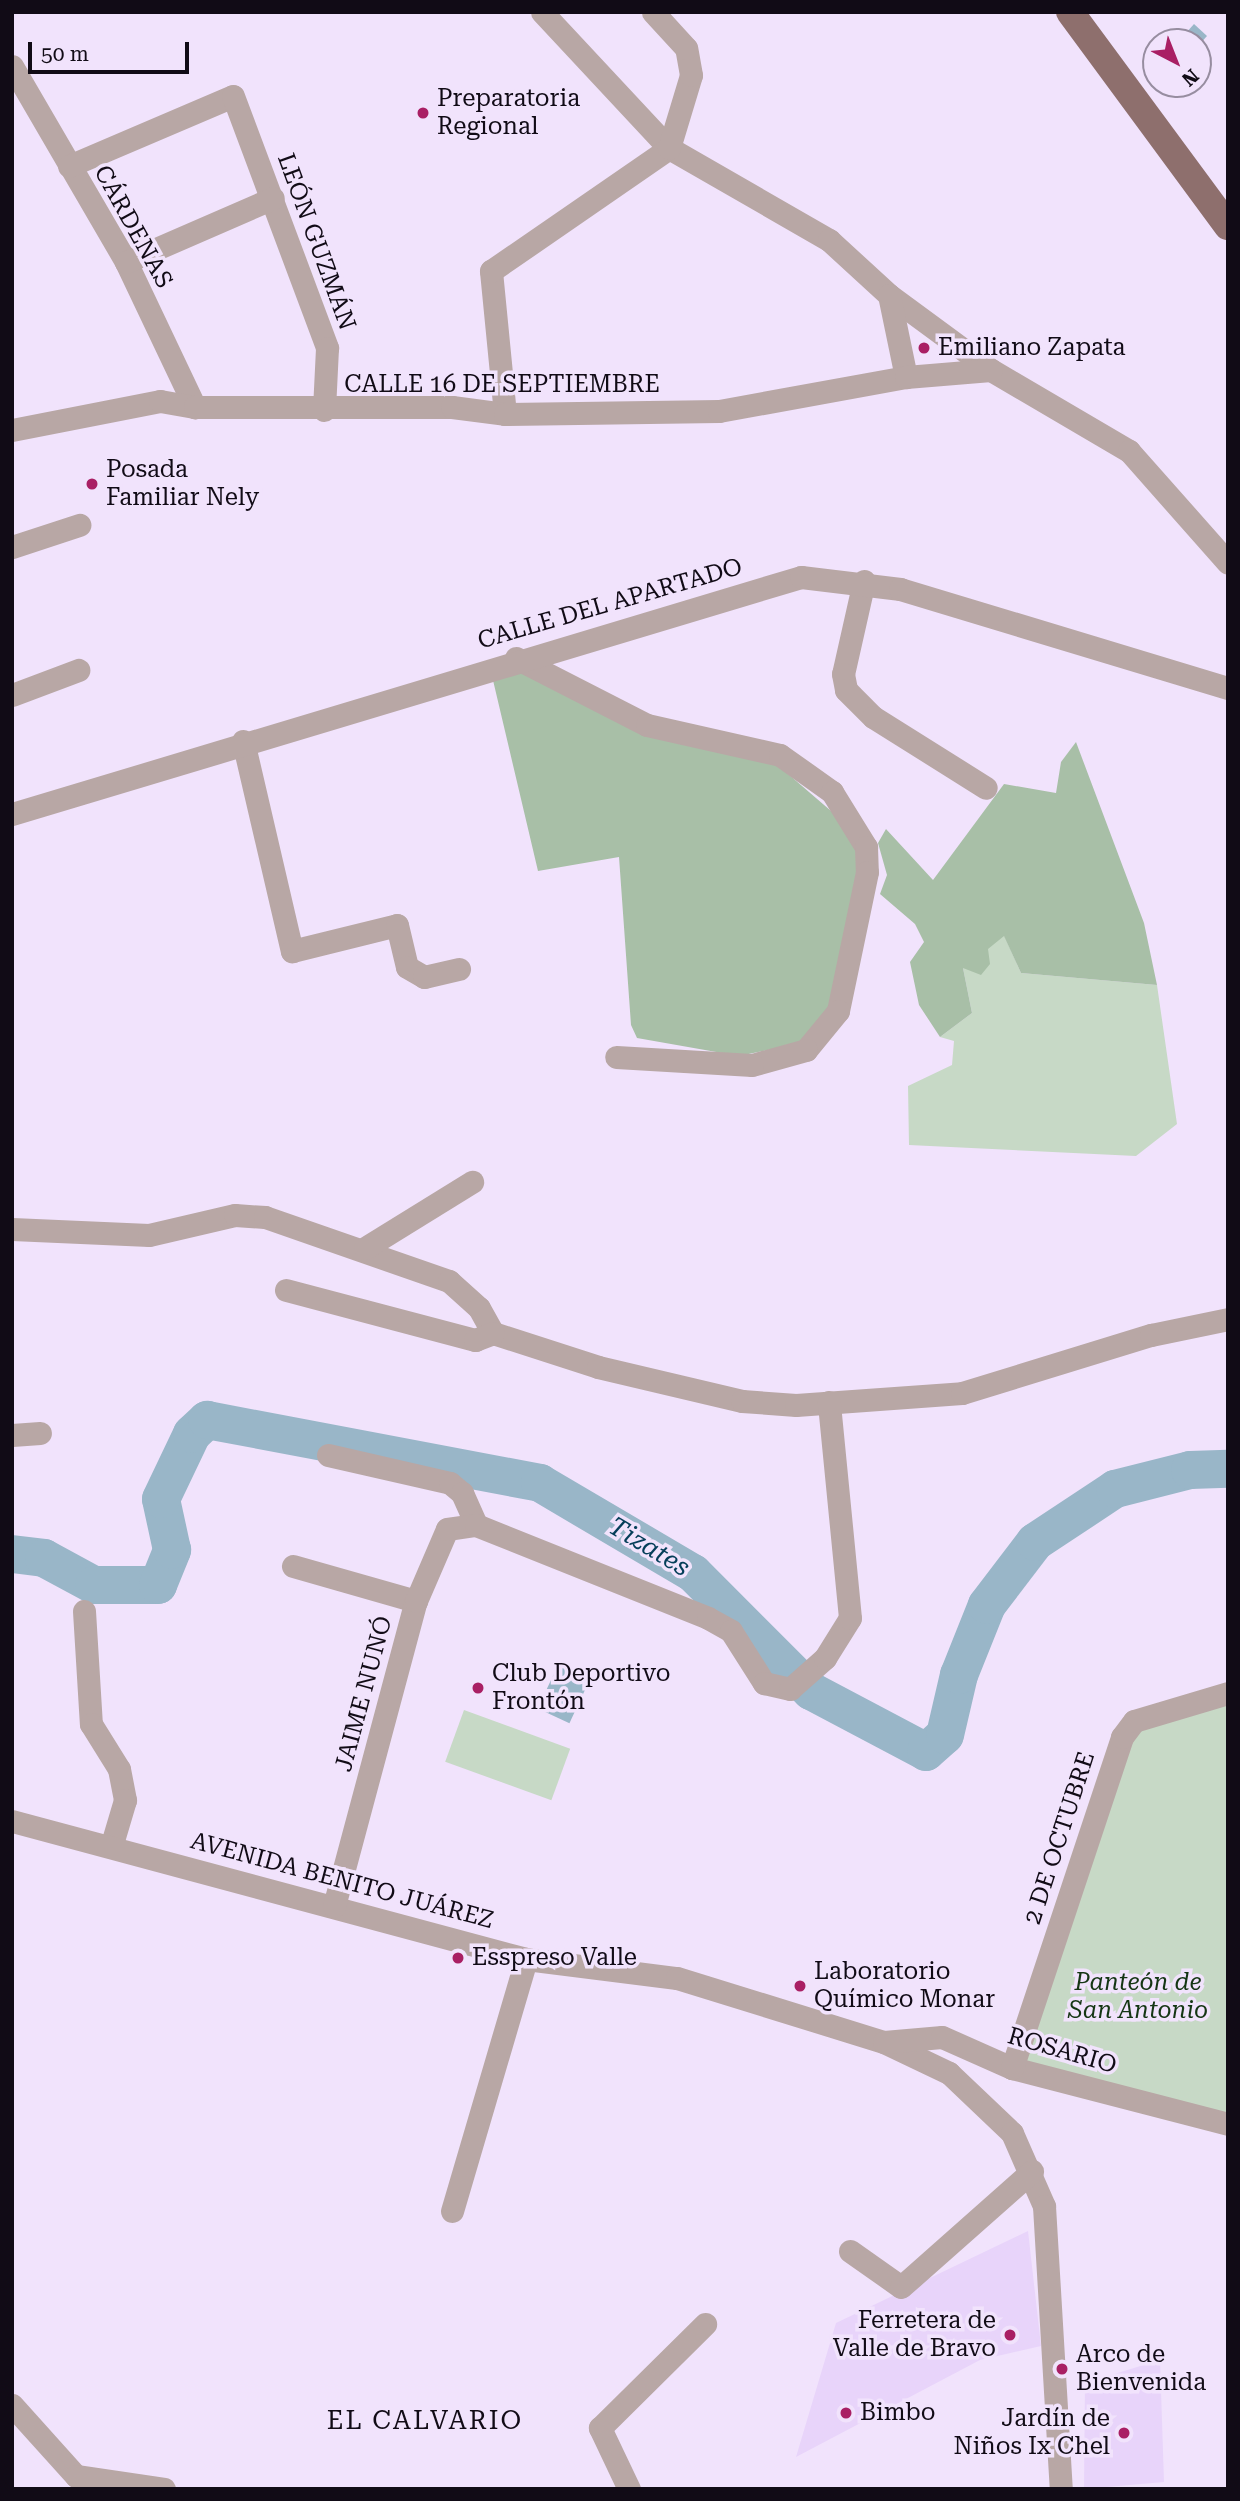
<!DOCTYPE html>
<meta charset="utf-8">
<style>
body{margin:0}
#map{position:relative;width:1240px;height:2501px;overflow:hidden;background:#f1e3fc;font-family:"Roboto Serif",serif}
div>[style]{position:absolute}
.built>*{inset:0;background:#e8d4fa}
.green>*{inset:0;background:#c7d9c6;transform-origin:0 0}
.forest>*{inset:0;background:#a8bfa7}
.water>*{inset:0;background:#99b6c8;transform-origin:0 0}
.river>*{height:38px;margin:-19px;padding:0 19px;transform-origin:19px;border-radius:19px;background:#99b6c8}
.minor>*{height:23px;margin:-11.5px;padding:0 11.5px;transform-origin:11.5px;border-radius:11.5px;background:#b8a7a5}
.major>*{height:28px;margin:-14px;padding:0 14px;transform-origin:14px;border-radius:14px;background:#8e6f6d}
.dots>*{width:19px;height:19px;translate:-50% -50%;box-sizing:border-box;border:4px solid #f1e3fc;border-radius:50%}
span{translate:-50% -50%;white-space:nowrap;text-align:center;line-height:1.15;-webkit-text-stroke:7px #f1e3fc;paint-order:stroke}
.poi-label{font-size:24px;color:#110b16}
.left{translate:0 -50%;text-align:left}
.right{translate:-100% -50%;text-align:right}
.street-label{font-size:24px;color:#110b16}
.park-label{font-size:24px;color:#153614;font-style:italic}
.water-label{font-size:26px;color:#053e59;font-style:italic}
.neighbourhood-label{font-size:26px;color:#110b16;letter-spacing:2px}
.frame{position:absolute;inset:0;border:14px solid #110b16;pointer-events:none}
.north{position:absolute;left:1142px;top:28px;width:70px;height:70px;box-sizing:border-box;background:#f1e3fc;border:2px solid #978da0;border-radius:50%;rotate:138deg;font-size:19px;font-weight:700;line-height:28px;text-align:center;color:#110b16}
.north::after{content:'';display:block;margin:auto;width:24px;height:32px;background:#a91f64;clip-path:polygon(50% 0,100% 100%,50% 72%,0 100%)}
.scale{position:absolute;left:28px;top:42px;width:161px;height:32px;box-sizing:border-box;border:4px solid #110b16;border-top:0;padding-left:9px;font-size:21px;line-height:24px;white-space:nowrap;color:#110b16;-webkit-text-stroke:5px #f1e3fc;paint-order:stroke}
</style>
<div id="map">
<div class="built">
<i style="clip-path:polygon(1028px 2231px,1041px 2346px,980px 2360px,796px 2457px,836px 2323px)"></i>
<i style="clip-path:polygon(1160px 2360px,1164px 2482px,1084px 2489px,1085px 2383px)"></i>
</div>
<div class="green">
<i style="clip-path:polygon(1004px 935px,1021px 973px,1157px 985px,1177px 1124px,1136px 1156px,909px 1145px,908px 1086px,952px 1065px,954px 1041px,940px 1037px,972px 1013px,963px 968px)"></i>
<i style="clip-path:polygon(1228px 1701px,1228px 2114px,1021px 2061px,1135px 1729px)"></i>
<i style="left:464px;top:1710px;width:113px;height:55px;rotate:20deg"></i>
</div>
<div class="forest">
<i style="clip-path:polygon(524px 671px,773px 761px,845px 823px,861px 864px,833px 1009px,801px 1043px,739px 1056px,637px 1038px,631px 1025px,619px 857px,538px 871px,492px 676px)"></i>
<i style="clip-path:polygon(1076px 742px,1144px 923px,1157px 985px,1021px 973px,1004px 936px,988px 949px,990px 964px,981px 975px,963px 968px,972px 1013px,940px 1037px,919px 1005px,910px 962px,924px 942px,915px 924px,880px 894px,887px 875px,878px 843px,886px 829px,933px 880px,1004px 784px,1056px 793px,1061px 762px)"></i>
</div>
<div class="water">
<i style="clip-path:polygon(1194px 24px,1207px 36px,1198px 46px,1178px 42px)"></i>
<i style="left:558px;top:1665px;width:35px;height:48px;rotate:25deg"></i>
</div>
<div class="river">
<i style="left:12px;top:1554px;width:32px;rotate:7deg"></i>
<i style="left:44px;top:1558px;width:57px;rotate:28.4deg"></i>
<i style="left:94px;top:1585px;width:64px"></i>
<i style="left:158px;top:1585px;width:38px;rotate:-68deg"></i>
<i style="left:172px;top:1550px;width:52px;rotate:-102.2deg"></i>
<i style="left:161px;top:1499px;width:72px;rotate:-64.5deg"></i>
<i style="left:192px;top:1434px;width:21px;rotate:-43deg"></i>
<i style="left:207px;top:1420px;width:339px;rotate:10.7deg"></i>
<i style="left:540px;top:1483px;width:178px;rotate:30.5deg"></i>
<i style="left:693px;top:1573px;width:167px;rotate:45deg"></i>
<i style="left:811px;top:1691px;width:130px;rotate:27.9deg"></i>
<i style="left:926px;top:1752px;width:25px;rotate:-42deg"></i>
<i style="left:945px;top:1735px;width:62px;rotate:-76.9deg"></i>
<i style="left:959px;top:1675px;width:75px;rotate:-68.2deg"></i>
<i style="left:987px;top:1605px;width:79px;rotate:-52.7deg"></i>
<i style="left:1035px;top:1542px;width:96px;rotate:-33.5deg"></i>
<i style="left:1115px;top:1489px;width:77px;rotate:-14.2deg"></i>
<i style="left:1190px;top:1470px;width:38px;rotate:-2deg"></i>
</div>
<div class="minor">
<i style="left:542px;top:12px;width:186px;rotate:47deg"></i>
<i style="left:669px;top:148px;width:185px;rotate:29.9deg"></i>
<i style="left:829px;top:240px;width:81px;rotate:42.5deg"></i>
<i style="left:889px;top:295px;width:127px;rotate:36.3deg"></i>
<i style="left:991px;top:370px;width:160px;rotate:30.4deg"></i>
<i style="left:1129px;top:451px;width:149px;rotate:48.5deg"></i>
<i style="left:12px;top:66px;width:227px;rotate:59.8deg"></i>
<i style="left:126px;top:262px;width:161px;rotate:64.6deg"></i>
<i style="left:69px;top:166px;width:178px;rotate:-23.1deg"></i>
<i style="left:233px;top:96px;width:269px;rotate:69.5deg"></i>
<i style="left:327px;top:348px;width:62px;rotate:92.8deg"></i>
<i style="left:126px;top:262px;width:160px;rotate:-23.5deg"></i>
<i style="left:889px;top:295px;width:84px;rotate:78.3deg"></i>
<i style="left:505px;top:414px;width:144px;rotate:-95.6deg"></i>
<i style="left:491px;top:271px;width:216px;rotate:-34.6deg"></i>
<i style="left:669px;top:148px;width:76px;rotate:-73.2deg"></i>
<i style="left:691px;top:75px;width:27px;rotate:-100deg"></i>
<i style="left:686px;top:48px;width:49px;rotate:-132.5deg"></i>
<i style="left:12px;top:430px;width:151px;rotate:-11.1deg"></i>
<i style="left:160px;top:401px;width:36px;rotate:10deg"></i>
<i style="left:195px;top:407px;width:257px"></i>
<i style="left:452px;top:407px;width:53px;rotate:7.5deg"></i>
<i style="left:505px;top:414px;width:214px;rotate:-0.8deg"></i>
<i style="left:719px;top:411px;width:190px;rotate:-10.3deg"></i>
<i style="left:906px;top:377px;width:85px;rotate:-4.7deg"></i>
<i style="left:12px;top:547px;width:71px;rotate:-18.2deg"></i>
<i style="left:864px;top:581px;width:95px;rotate:102.7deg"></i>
<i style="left:843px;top:674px;width:16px;rotate:79deg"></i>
<i style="left:846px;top:690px;width:38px;rotate:45deg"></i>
<i style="left:873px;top:717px;width:133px;rotate:32.1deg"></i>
<i style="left:516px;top:658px;width:147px;rotate:27.1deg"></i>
<i style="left:647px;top:725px;width:136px;rotate:12.7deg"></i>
<i style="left:780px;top:755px;width:64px;rotate:35.4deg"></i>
<i style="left:832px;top:792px;width:65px;rotate:58.3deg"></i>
<i style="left:866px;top:847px;width:25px;rotate:88deg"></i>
<i style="left:867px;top:872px;width:142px;rotate:101.8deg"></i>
<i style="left:838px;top:1011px;width:50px;rotate:129.4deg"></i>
<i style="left:806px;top:1050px;width:56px;rotate:164.5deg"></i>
<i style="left:752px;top:1065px;width:136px;rotate:-176.6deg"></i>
<i style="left:12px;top:695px;width:71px;rotate:-20.7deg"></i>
<i style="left:243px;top:741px;width:216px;rotate:76.9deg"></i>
<i style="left:292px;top:951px;width:108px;rotate:-13.9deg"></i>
<i style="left:397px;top:925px;width:43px;rotate:76.6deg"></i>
<i style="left:407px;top:967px;width:20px;rotate:30deg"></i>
<i style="left:424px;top:977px;width:36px;rotate:-13deg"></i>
<i style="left:12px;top:814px;width:824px;rotate:-16.72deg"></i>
<i style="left:801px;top:577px;width:100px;rotate:6.9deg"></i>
<i style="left:900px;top:589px;width:343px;rotate:16.8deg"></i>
<i style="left:12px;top:1229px;width:137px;rotate:2.5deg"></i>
<i style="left:149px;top:1235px;width:88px;rotate:-13.1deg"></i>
<i style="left:235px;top:1215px;width:30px;rotate:4deg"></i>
<i style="left:265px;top:1217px;width:195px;rotate:19.2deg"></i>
<i style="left:449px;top:1281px;width:40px;rotate:42deg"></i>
<i style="left:479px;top:1308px;width:29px;rotate:61deg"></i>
<i style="left:493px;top:1333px;width:110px;rotate:17.9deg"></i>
<i style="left:598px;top:1367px;width:148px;rotate:13.3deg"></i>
<i style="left:742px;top:1401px;width:54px;rotate:4.2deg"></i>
<i style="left:796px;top:1405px;width:166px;rotate:-4.1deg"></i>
<i style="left:962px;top:1393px;width:198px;rotate:-17.1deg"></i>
<i style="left:1151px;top:1335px;width:79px;rotate:-11.7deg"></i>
<i style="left:365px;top:1248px;width:126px;rotate:-31.7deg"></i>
<i style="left:286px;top:1290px;width:196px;rotate:14.8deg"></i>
<i style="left:475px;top:1340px;width:19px;rotate:-21deg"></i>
<i style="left:12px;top:1435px;width:28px;rotate:-4deg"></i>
<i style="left:328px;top:1455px;width:125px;rotate:12.9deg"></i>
<i style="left:450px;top:1483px;width:16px;rotate:40deg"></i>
<i style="left:462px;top:1493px;width:35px;rotate:66deg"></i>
<i style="left:293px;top:1566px;width:128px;rotate:15.9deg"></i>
<i style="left:84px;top:1611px;width:113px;rotate:86.5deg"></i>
<i style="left:91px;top:1724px;width:53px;rotate:58.1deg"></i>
<i style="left:119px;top:1769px;width:32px;rotate:79deg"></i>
<i style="left:125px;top:1800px;width:46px;rotate:106.5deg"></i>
<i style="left:12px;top:1821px;width:532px;rotate:15.03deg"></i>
<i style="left:526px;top:1959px;width:152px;rotate:7.2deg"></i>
<i style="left:677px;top:1978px;width:217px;rotate:17.2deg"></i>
<i style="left:884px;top:2042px;width:72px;rotate:25.5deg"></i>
<i style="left:949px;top:2073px;width:87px;rotate:43.6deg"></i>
<i style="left:1012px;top:2133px;width:80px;rotate:66.3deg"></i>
<i style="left:1044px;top:2206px;width:284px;rotate:86.6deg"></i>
<i style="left:334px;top:1906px;width:316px;rotate:-75deg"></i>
<i style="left:416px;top:1601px;width:78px;rotate:-66.7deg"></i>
<i style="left:447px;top:1529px;width:29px;rotate:-8deg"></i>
<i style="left:476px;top:1525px;width:250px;rotate:21.8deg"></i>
<i style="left:708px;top:1618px;width:26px;rotate:29deg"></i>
<i style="left:731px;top:1631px;width:62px;rotate:57.6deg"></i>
<i style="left:764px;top:1683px;width:27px;rotate:13deg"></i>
<i style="left:790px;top:1689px;width:47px;rotate:-41.5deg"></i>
<i style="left:825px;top:1658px;width:47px;rotate:-58deg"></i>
<i style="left:850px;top:1618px;width:217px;rotate:-95.6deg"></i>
<i style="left:884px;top:2042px;width:58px;rotate:-4.9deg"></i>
<i style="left:942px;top:2037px;width:77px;rotate:23.9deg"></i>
<i style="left:1012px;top:2068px;width:223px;rotate:14.5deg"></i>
<i style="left:1012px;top:2068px;width:349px;rotate:-71.6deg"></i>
<i style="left:1122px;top:1737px;width:20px;rotate:-53deg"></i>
<i style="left:1134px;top:1721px;width:98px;rotate:-16.6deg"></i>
<i style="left:452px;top:2211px;width:263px;rotate:-73.6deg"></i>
<i style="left:850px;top:2251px;width:62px;rotate:35.2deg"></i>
<i style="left:901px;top:2287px;width:175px;rotate:-41.5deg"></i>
<i style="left:12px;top:2405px;width:96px;rotate:48deg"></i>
<i style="left:76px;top:2476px;width:89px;rotate:8.4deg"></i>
<i style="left:629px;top:2489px;width:68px;rotate:-115.4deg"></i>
<i style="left:600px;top:2428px;width:148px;rotate:-44.7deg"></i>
</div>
<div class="major">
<i style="left:1070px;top:12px;width:266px;rotate:53.6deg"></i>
</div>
<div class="dots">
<i style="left:423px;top:113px;background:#a91f64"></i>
<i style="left:924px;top:348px;background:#a91f64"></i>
<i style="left:92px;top:484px;background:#a91f64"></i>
<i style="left:478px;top:1688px;background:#a91f64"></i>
<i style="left:458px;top:1958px;background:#a91f64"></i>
<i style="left:800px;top:1986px;background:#a91f64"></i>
<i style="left:1010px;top:2335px;background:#a91f64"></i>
<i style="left:1062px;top:2369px;background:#a91f64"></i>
<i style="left:846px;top:2413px;background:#a91f64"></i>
<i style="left:1124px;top:2433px;background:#a91f64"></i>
</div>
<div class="poi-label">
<span class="left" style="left:437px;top:113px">Preparatoria<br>Regional</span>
<span class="left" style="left:938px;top:348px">Emiliano Zapata</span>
<span class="left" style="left:106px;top:484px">Posada<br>Familiar Nely</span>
<span class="left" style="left:492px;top:1688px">Club Deportivo<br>Frontón</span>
<span class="left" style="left:472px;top:1958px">Esspreso Valle</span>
<span class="left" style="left:814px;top:1986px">Laboratorio<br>Químico Monar</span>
<span class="right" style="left:996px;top:2335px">Ferretera de<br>Valle de Bravo</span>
<span class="left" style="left:1076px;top:2369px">Arco de<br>Bienvenida</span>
<span class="left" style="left:860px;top:2413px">Bimbo</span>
<span class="right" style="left:1110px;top:2433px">Jardín de<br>Niños Ix Chel</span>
</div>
<div class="street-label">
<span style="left:133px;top:227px;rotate:61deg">CÁRDENAS</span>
<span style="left:316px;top:242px;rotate:70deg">LEÓN GUZMÁN</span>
<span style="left:502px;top:385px">CALLE 16 DE SEPTIEMBRE</span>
<span style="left:610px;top:604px;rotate:-16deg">CALLE DEL APARTADO</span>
<span style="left:364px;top:1694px;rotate:-75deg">JAIME NUNÓ</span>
<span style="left:1060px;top:1838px;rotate:-72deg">2 DE OCTUBRE</span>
<span style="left:342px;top:1881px;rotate:15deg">AVENIDA BENITO JUÁREZ</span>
<span style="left:1062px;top:2051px;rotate:16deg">ROSARIO</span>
</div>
<div class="park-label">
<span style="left:1138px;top:1997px">Panteón de<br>San Antonio</span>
</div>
<div class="water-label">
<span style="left:649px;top:1547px;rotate:31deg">Tizates</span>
</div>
<div class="neighbourhood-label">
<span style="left:425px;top:2421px">EL CALVARIO</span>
</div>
<div class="frame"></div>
<div class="north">N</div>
<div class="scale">50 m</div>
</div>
